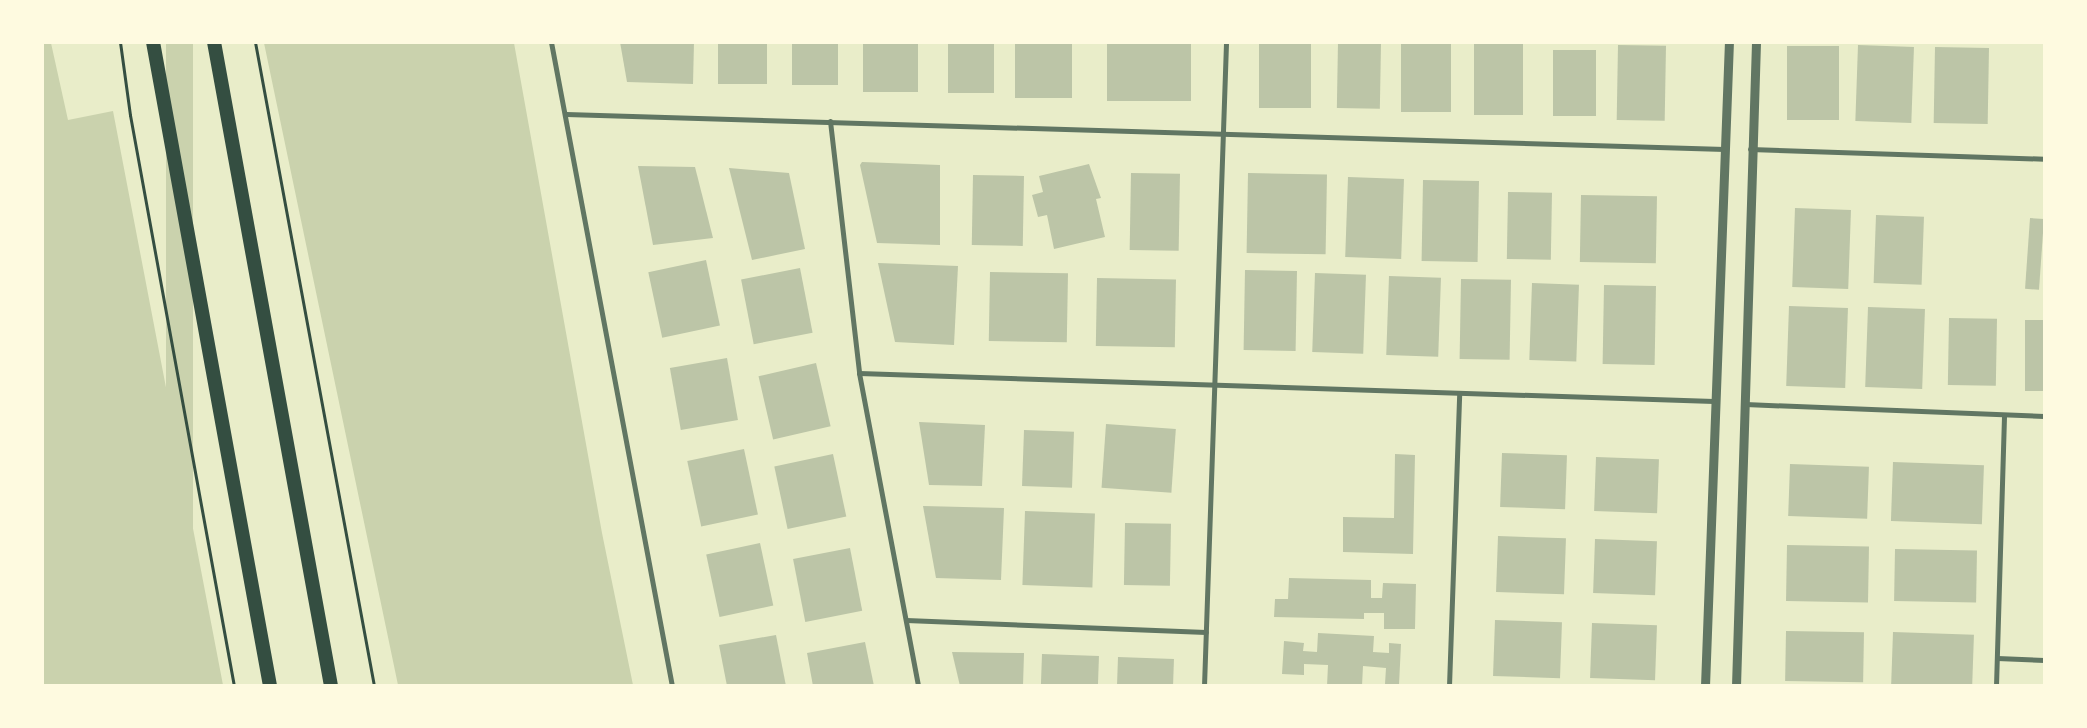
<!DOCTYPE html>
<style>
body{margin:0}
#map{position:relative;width:2087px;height:728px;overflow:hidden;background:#e9edc9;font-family:"Archivo Narrow",sans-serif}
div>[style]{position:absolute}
.green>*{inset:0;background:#cad2ad;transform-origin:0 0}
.building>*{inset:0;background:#bcc5a7;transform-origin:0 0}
.path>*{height:3px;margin:-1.5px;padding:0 1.5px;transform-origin:1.5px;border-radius:1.5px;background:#344e41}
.minor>*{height:5px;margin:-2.5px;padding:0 2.5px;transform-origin:2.5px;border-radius:2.5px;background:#617663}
.tertiary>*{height:9px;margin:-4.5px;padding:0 4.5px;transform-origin:4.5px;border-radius:4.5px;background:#617663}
.trunk>*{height:14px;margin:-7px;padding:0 7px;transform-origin:7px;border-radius:7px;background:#344e41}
span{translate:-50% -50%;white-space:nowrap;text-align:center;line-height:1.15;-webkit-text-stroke:4.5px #fefae0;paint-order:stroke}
.frame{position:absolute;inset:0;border:44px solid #fefae0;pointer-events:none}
</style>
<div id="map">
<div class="green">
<i style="clip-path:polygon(42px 43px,51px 43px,68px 120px,113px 111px,223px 685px,43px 685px)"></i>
<i style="left:166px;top:43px;width:27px;height:653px"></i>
<i style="clip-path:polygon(264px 43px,514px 43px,602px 533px,633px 685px,398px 685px)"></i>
</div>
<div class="building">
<i style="clip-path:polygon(620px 42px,694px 42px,693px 84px,627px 82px)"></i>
<i style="left:718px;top:42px;width:49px;height:42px"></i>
<i style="left:792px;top:42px;width:46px;height:43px"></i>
<i style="left:863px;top:42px;width:55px;height:50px"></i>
<i style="left:948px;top:42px;width:46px;height:51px"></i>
<i style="left:1015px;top:42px;width:57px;height:56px"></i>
<i style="left:1107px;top:42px;width:84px;height:59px"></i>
<i style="left:1259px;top:42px;width:52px;height:66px"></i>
<i style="left:1338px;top:42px;width:43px;height:66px;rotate:1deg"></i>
<i style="left:1401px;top:42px;width:50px;height:70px"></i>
<i style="left:1474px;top:42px;width:49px;height:73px"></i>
<i style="left:1618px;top:45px;width:48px;height:75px;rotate:1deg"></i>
<i style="left:1858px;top:45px;width:56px;height:76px;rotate:2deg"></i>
<i style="left:1787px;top:46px;width:52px;height:74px"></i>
<i style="left:1935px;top:47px;width:54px;height:76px;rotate:1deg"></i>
<i style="left:1553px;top:50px;width:43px;height:66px"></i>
<i style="clip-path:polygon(862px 162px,940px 165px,940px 245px,877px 243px,860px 165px)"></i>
<i style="clip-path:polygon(1089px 164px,1101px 198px,1096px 199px,1105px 237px,1054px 249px,1047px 215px,1038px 217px,1032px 195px,1043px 192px,1039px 176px)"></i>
<i style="clip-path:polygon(638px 166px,695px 167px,713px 238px,653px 245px)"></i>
<i style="clip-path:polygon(729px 168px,789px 173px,805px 249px,752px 260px)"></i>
<i style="left:1131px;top:173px;width:49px;height:77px;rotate:1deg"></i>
<i style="left:1248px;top:173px;width:79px;height:80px;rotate:1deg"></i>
<i style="left:973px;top:175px;width:51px;height:70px;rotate:1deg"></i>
<i style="left:1348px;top:177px;width:56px;height:80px;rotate:2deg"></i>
<i style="left:1423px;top:180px;width:56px;height:81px;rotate:1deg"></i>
<i style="left:1508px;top:192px;width:44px;height:67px;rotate:1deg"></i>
<i style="left:1581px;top:195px;width:76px;height:67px;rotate:1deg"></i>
<i style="left:1795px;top:208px;width:56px;height:79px;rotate:2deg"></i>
<i style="left:1876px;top:215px;width:48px;height:68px;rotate:2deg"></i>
<i style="left:2030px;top:218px;width:14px;height:71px;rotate:4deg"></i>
<i style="left:706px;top:260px;width:67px;height:59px;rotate:78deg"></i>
<i style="clip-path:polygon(878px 263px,958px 266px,954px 345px,895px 342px)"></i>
<i style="left:800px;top:268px;width:66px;height:60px;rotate:79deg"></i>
<i style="left:1245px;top:270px;width:52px;height:80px;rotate:1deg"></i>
<i style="left:990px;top:272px;width:78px;height:69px;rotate:1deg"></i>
<i style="left:1315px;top:273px;width:51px;height:79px;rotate:2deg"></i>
<i style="left:1389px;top:276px;width:52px;height:79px;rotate:2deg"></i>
<i style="left:1097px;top:278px;width:79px;height:68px;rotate:1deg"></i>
<i style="left:1461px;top:279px;width:50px;height:80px;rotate:1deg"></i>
<i style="left:1532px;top:283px;width:47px;height:77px;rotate:2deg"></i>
<i style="left:1604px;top:285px;width:52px;height:79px;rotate:1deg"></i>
<i style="left:1789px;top:306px;width:59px;height:80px;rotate:2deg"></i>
<i style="left:1868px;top:307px;width:57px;height:80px;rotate:2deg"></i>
<i style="left:1949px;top:318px;width:48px;height:67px;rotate:1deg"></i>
<i style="left:2025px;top:320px;width:19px;height:71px"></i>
<i style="left:727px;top:358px;width:63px;height:58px;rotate:80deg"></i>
<i style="left:816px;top:363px;width:65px;height:59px;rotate:77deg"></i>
<i style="clip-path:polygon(919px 422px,985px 425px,982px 486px,929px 485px)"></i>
<i style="left:1106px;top:424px;width:70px;height:64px;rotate:4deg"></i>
<i style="left:1024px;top:430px;width:50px;height:56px;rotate:2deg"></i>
<i style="left:744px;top:449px;width:67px;height:58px;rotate:78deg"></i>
<i style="left:1502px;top:453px;width:65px;height:54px;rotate:2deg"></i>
<i style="left:833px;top:454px;width:64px;height:60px;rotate:78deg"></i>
<i style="clip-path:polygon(1395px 454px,1415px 455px,1413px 554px,1343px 552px,1343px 517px,1394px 518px)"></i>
<i style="left:1596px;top:457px;width:63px;height:54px;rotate:2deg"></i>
<i style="left:1893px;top:462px;width:91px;height:59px;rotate:2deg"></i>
<i style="left:1790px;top:464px;width:79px;height:52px;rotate:2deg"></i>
<i style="clip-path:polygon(923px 506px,1004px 508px,1001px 580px,936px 578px)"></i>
<i style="left:1025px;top:511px;width:70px;height:74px;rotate:2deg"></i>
<i style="left:1125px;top:523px;width:46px;height:62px;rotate:1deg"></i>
<i style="left:1498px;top:536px;width:68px;height:56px;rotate:2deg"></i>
<i style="left:1595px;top:539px;width:62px;height:54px;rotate:2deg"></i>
<i style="left:760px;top:543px;width:64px;height:55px;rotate:78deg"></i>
<i style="left:1787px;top:545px;width:82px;height:56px;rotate:1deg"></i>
<i style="left:850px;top:548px;width:64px;height:58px;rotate:79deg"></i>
<i style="left:1895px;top:549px;width:82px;height:52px;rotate:1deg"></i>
<i style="clip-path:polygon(1289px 578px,1371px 580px,1371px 598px,1382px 598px,1383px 583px,1416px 584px,1415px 629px,1384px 629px,1384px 613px,1364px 613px,1364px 619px,1274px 617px,1275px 599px,1288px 599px)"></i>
<i style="left:1495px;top:620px;width:67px;height:56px;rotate:2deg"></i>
<i style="left:1592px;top:623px;width:65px;height:55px;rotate:2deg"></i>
<i style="left:1786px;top:631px;width:78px;height:50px;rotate:1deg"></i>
<i style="left:1893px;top:632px;width:81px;height:54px;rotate:2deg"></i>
<i style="clip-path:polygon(1318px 633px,1374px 636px,1373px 652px,1389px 653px,1389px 643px,1401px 644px,1399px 685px,1385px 684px,1386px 668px,1363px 666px,1362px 686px,1327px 686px,1328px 665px,1304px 664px,1304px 675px,1282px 674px,1284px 641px,1304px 643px,1303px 651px,1317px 652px)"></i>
<i style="clip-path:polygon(776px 635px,786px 686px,727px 686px,719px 645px)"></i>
<i style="clip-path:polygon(865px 642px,874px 686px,813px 686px,807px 653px)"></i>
<i style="clip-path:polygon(952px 652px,1024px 653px,1023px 686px,960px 686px)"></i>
<i style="left:1042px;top:654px;width:57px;height:32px;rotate:2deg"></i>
<i style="left:1118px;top:657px;width:56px;height:29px;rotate:2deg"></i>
</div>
<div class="path">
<i style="left:120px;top:42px;width:74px;rotate:82.2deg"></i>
<i style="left:130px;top:115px;width:580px;rotate:79.68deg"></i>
<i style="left:255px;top:42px;width:655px;rotate:79.53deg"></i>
</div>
<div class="minor">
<i style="left:551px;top:42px;width:655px;rotate:79.36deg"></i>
<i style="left:566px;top:114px;width:1159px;rotate:1.73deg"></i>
<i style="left:830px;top:121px;width:254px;rotate:83.4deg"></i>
<i style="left:859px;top:373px;width:319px;rotate:79.3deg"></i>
<i style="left:1750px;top:149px;width:294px;rotate:1.9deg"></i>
<i style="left:859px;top:373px;width:855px;rotate:1.88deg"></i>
<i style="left:1745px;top:404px;width:299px;rotate:2.3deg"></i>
<i style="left:906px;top:620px;width:300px;rotate:2.3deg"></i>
<i style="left:1997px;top:658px;width:47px;rotate:2.4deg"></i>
<i style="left:1204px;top:686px;width:644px;rotate:-88.04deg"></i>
<i style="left:1449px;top:686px;width:293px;rotate:-88deg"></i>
<i style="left:1996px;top:686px;width:271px;rotate:-88.3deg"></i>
</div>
<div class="tertiary">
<i style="left:1705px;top:686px;width:644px;rotate:-87.87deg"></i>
<i style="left:1736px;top:686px;width:644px;rotate:-88.22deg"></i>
</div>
<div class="trunk">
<i style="left:153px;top:42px;width:655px;rotate:79.7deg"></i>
<i style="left:214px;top:42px;width:655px;rotate:79.7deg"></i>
</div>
<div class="frame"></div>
</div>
